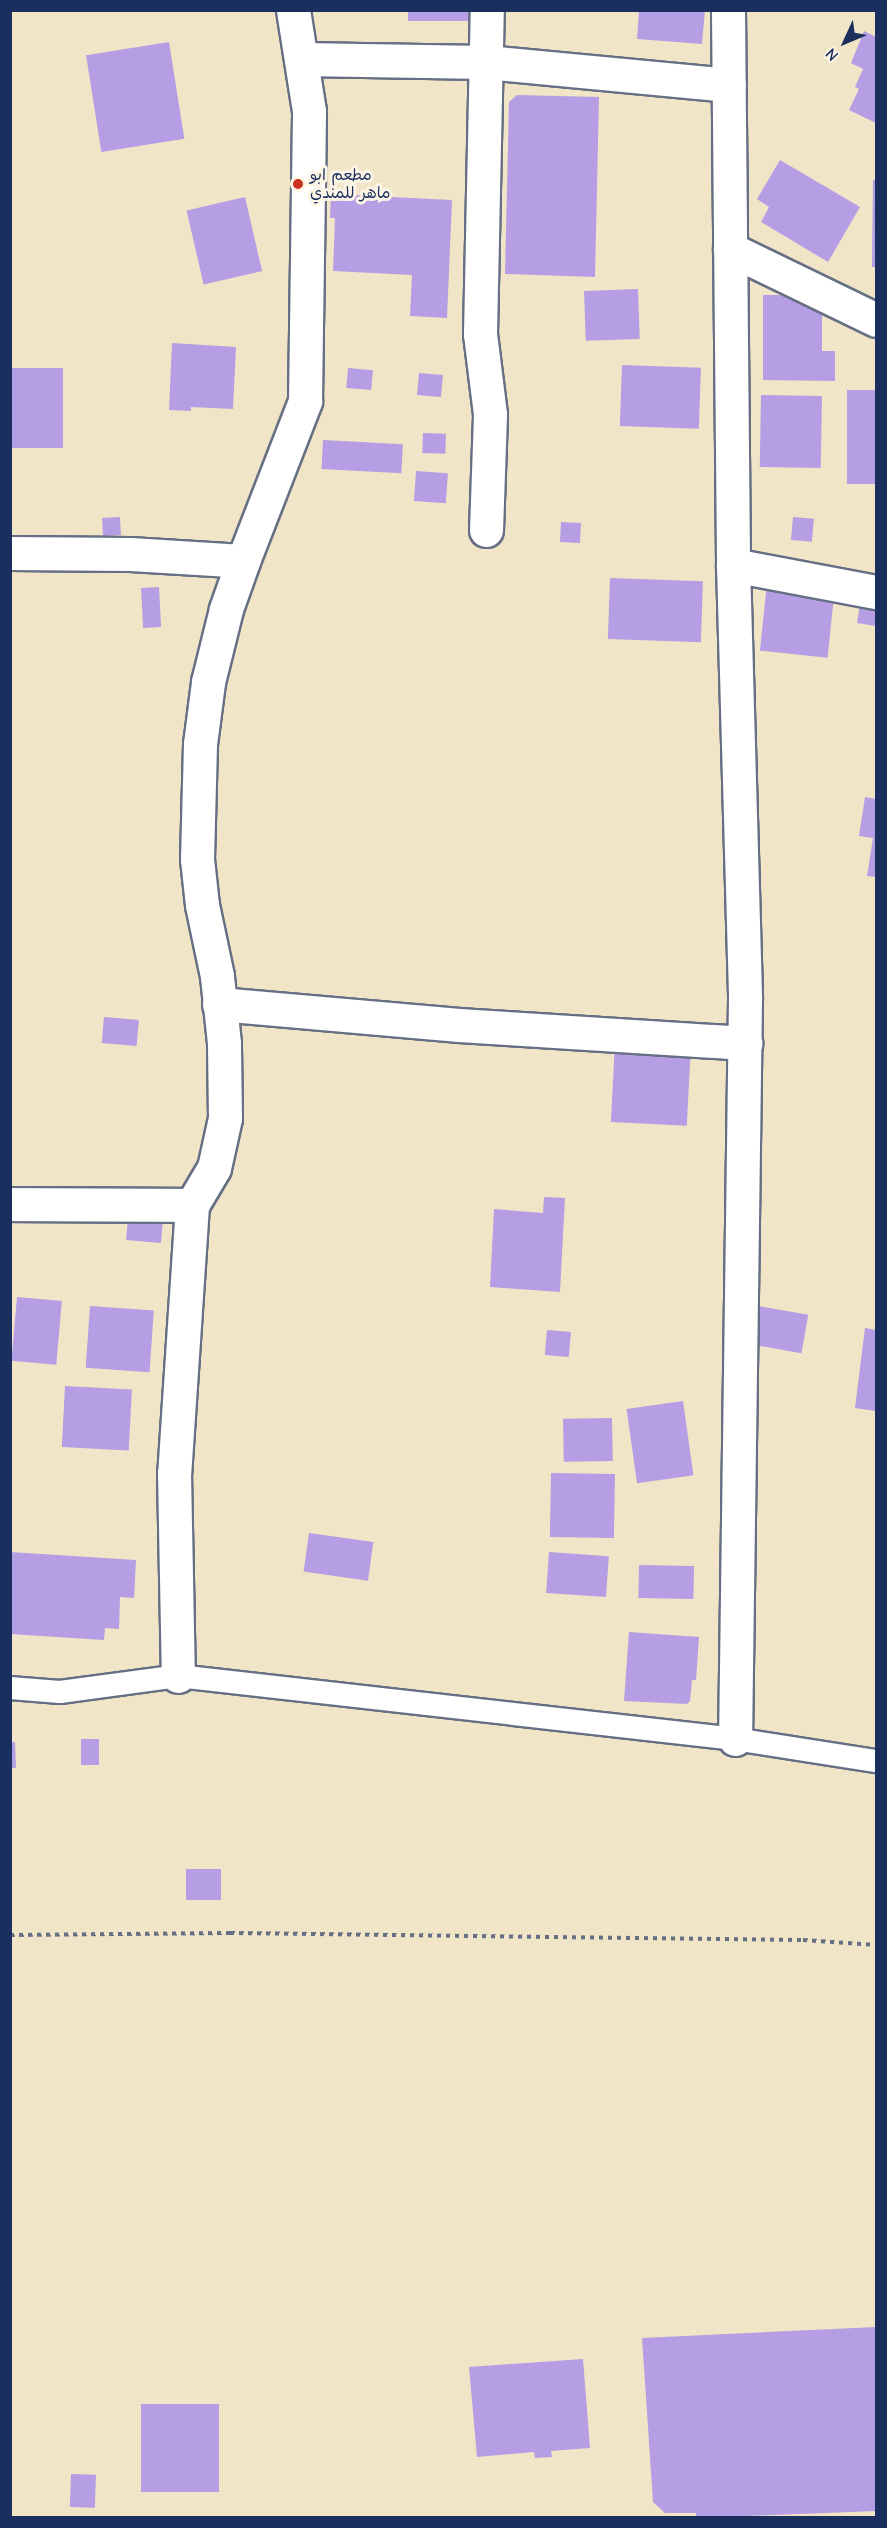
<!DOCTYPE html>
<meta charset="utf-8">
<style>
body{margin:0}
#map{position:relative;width:887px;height:2528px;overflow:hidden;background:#f1e5c8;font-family:"Comic Neue","Playpen Sans Arabic",sans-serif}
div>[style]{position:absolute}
.building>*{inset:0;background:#b59ee3;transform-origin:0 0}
.path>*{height:4px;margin-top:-2px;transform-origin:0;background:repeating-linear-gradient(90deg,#666f83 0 4.5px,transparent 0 9px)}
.roads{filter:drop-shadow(2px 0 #666f83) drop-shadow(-2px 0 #666f83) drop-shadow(0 2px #666f83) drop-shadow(0 -2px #666f83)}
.lane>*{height:22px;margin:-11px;padding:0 11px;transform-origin:11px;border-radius:11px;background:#fff}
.street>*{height:33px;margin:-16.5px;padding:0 16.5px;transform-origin:16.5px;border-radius:16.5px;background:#fff}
.dots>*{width:16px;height:16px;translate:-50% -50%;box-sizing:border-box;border:3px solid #fcf5e5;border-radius:50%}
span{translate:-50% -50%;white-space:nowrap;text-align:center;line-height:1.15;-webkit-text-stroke:6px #fcf5e5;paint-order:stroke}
.poi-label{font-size:16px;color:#1b2f5e}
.left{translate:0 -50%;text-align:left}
.frame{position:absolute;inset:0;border:12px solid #1b2f5e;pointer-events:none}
.north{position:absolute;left:815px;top:12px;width:60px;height:60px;-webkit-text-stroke:4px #fcf5e5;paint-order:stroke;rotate:226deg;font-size:16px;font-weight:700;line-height:24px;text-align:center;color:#1b2f5e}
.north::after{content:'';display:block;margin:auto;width:21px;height:27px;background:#1b2f5e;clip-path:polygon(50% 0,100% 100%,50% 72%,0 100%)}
</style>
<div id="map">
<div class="building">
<i style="left:408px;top:10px;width:67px;height:11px"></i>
<i style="clip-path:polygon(639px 10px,705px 10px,702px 44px,637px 39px)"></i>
<i style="clip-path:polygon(864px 31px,876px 37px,876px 123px,849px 110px,859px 89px,855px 87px,863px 69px,851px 63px)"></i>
<i style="left:169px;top:42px;width:98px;height:84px;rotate:81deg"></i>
<i style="clip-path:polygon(517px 95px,599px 97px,595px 277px,505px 274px,509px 102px)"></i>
<i style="clip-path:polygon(780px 160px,860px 207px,828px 262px,761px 222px,769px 207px,757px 199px)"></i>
<i style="clip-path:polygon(873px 180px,876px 180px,876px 267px,872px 267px)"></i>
<i style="clip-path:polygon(331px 194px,452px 200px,447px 318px,410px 316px,412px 275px,333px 271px,335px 218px,330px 218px)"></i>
<i style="left:245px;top:197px;width:76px;height:60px;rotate:77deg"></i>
<i style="left:638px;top:289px;width:50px;height:54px;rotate:88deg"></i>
<i style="clip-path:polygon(763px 295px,791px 295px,822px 315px,822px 351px,835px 351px,835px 381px,763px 380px)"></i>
<i style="clip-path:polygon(172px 343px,236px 347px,233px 409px,191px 407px,191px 411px,169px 410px)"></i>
<i style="left:622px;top:365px;width:79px;height:61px;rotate:2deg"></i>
<i style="left:10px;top:368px;width:53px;height:80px"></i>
<i style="left:348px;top:368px;width:25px;height:20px;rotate:5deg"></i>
<i style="left:419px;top:373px;width:24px;height:22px;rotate:5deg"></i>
<i style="left:847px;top:390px;width:29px;height:94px"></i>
<i style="left:761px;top:395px;width:61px;height:72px;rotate:1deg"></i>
<i style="left:423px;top:433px;width:23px;height:20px;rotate:2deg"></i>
<i style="left:323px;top:440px;width:80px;height:29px;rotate:3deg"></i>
<i style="left:416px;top:471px;width:32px;height:30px;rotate:4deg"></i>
<i style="left:120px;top:517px;width:18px;height:18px;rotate:87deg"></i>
<i style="left:793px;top:517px;width:21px;height:23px;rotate:5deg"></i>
<i style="left:561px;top:522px;width:20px;height:20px;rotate:3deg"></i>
<i style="left:610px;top:578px;width:93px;height:61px;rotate:2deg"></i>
<i style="left:767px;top:583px;width:68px;height:68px;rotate:6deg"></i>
<i style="left:159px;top:587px;width:40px;height:18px;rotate:87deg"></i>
<i style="clip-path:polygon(861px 598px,876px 600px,876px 626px,857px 623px)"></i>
<i style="clip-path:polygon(865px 797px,876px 799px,876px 877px,867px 876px,873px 838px,859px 836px)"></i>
<i style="left:104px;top:1017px;width:35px;height:26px;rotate:5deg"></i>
<i style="left:615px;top:1043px;width:76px;height:79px;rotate:3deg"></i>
<i style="clip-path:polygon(544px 1197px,565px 1198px,560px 1292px,490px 1287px,494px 1209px,543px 1213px)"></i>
<i style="left:128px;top:1218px;width:35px;height:22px;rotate:5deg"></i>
<i style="left:17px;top:1297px;width:45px;height:64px;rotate:5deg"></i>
<i style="left:90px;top:1306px;width:64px;height:62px;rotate:4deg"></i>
<i style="left:758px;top:1306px;width:51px;height:39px;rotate:10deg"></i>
<i style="clip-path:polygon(865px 1328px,876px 1330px,876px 1411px,855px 1408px)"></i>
<i style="left:547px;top:1330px;width:24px;height:25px;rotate:5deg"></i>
<i style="left:65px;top:1386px;width:67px;height:61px;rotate:3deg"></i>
<i style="left:683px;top:1401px;width:75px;height:57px;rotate:82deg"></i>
<i style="left:612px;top:1418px;width:43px;height:49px;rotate:89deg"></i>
<i style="left:551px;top:1473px;width:64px;height:64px;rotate:1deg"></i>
<i style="left:309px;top:1533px;width:65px;height:39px;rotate:8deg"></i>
<i style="clip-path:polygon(10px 1552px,136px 1560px,134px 1598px,120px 1597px,119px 1629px,105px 1628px,104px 1640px,10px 1634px)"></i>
<i style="left:549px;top:1552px;width:60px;height:41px;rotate:4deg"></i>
<i style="left:639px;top:1565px;width:55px;height:33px;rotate:1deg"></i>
<i style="clip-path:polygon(629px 1632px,699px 1637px,696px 1680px,692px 1680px,690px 1701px,687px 1704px,624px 1701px)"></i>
<i style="left:81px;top:1739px;width:18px;height:26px"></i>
<i style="clip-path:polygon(10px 1742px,15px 1742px,16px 1768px,10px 1768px)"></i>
<i style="left:186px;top:1869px;width:35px;height:31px"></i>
<i style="clip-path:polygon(876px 2327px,876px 2511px,696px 2518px,696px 2513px,665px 2513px,653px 2502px,642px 2338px)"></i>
<i style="clip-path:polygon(583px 2359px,590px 2448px,551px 2451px,552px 2457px,535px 2458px,534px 2452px,477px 2457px,469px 2367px)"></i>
<i style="left:141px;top:2404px;width:78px;height:88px"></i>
<i style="left:71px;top:2474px;width:25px;height:33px;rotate:2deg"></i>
</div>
<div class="path">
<i style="left:10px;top:1935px;width:220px;rotate:-0.5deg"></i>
<i style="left:230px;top:1933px;width:573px;rotate:0.7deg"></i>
<i style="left:803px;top:1940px;width:73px;rotate:3.9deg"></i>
</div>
<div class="roads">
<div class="lane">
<i style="left:10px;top:1688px;width:50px;rotate:4.6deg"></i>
<i style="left:60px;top:1692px;width:119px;rotate:-7.7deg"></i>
<i style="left:178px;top:1676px;width:561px;rotate:6.45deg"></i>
<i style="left:735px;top:1739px;width:143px;rotate:8.9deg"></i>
</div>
<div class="street">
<i style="left:728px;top:10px;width:555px;rotate:89.48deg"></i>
<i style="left:733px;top:565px;width:434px;rotate:88.4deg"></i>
<i style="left:745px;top:999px;width:740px;rotate:90.77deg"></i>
<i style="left:301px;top:59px;width:185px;rotate:0.9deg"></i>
<i style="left:486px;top:62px;width:244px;rotate:5.4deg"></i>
<i style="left:730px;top:249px;width:162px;rotate:25.9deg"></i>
<i style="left:486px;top:530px;width:116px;rotate:-88deg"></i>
<i style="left:490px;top:414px;width:81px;rotate:-97.1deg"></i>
<i style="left:480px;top:334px;width:324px;rotate:-88.8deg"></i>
<i style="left:10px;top:553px;width:120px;rotate:0.5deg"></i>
<i style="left:130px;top:554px;width:113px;rotate:3.5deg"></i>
<i style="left:243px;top:561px;width:172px;rotate:-68.8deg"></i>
<i style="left:305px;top:401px;width:290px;rotate:-89.2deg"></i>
<i style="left:309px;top:111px;width:102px;rotate:-99deg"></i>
<i style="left:733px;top:565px;width:146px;rotate:10.7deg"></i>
<i style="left:219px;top:1004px;width:241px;rotate:5deg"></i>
<i style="left:459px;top:1025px;width:287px;rotate:3.6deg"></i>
<i style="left:10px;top:1204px;width:182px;rotate:0.3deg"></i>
<i style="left:192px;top:1205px;width:269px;rotate:93.8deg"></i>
<i style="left:174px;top:1473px;width:203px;rotate:88.9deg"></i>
<i style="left:192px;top:1205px;width:43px;rotate:-59.3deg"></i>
<i style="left:214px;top:1168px;width:51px;rotate:-77.6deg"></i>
<i style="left:225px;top:1118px;width:75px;rotate:-90.8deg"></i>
<i style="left:224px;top:1043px;width:67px;rotate:-96deg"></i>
<i style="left:217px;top:976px;width:73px;rotate:-101.9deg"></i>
<i style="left:202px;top:905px;width:46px;rotate:-96.2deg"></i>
<i style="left:197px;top:859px;width:115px;rotate:-88.5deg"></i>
<i style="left:200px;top:744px;width:63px;rotate:-82.6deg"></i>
<i style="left:208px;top:682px;width:75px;rotate:-76.1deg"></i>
<i style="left:226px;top:609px;width:51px;rotate:-70.5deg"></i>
</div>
</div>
<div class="dots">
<i style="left:298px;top:184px;background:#c8321e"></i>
</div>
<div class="poi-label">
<span class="left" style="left:310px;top:184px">مطعم ابو<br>ماهر للمندي</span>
</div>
<div class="frame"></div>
<div class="north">N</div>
</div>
